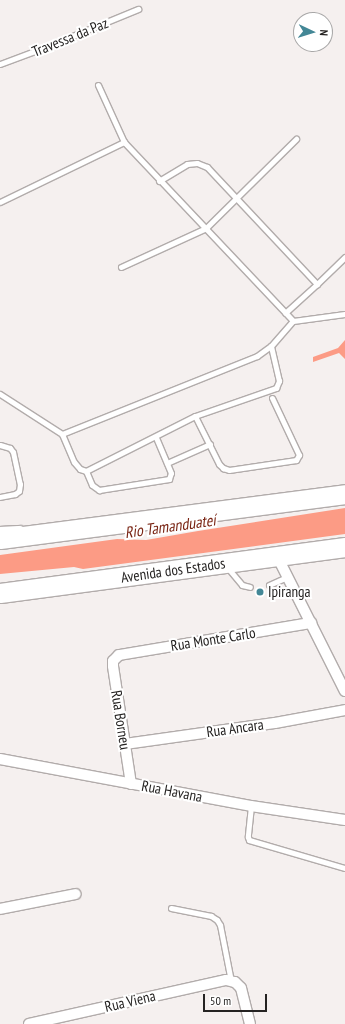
<!DOCTYPE html>
<meta charset="utf-8">
<style>
body{margin:0}
#map{position:relative;width:345px;height:1024px;overflow:hidden;background:#f5f0ef;font-family:"PT Sans Narrow",sans-serif}
div>[style]{position:absolute}
.water>*{inset:0;background:#fc9b85}
.roads{filter:drop-shadow(1px 0 #b2acab) drop-shadow(-1px 0 #b2acab) drop-shadow(0 1px #b2acab) drop-shadow(0 -1px #b2acab)}
.lane>*{height:5px;margin:-2.5px;padding:0 2.5px;transform-origin:2.5px;border-radius:2.5px;background:#fff}
.street>*{height:10px;margin:-5px;padding:0 5px;transform-origin:5px;border-radius:5px;background:#fff}
.highway>*{height:19px;margin:-9.5px;padding:0 9.5px;transform-origin:9.5px;border-radius:9.5px;background:#fff}
.dots>*{width:11px;height:11px;translate:-50% -50%;box-sizing:border-box;border:2px solid #fff;border-radius:50%}
span{translate:-50% -50%;white-space:nowrap;text-align:center;line-height:1.15;-webkit-text-stroke:4px #fff;paint-order:stroke}
.street-label{font-size:15px;color:#252322}
.poi-label{font-size:15px;color:#252322}
.left{translate:0 -50%;text-align:left}
.water-label{font-size:16px;color:#792413;font-style:italic}
.north{position:absolute;left:293px;top:12px;width:40px;height:40px;box-sizing:border-box;background:#fff;border:1px solid #a8a7a7;border-radius:50%;rotate:94deg;font-size:11px;font-weight:700;line-height:16px;text-align:center;color:#252322}
.north::after{content:'';display:block;margin:auto;width:14px;height:18px;background:#438796;clip-path:polygon(50% 0,100% 100%,50% 72%,0 100%)}
.scale{position:absolute;left:203px;top:994px;width:64px;height:18px;box-sizing:border-box;border:2px solid #252322;border-top:0;padding-left:5px;font-size:12px;line-height:14px;white-space:nowrap;color:#252322;-webkit-text-stroke:3px #fff;paint-order:stroke}
</style>
<div id="map">
<div class="water">
<i style="clip-path:polygon(345px 340px,345px 359px,339px 353px,313px 362px,313px 357px,338px 348px)"></i>
<i style="clip-path:polygon(345px 508px,345px 534px,83px 569px,74px 567px,0 574px,0 555px,117px 539px,146px 540px,198px 531px)"></i>
</div>
<div class="roads">
<div class="lane">
<i style="left:0;top:64px;width:46px;rotate:-20.4deg"></i>
<i style="left:43px;top:48px;width:103px;rotate:-22.3deg"></i>
<i style="left:98px;top:85px;width:63px;rotate:65.5deg"></i>
<i style="left:124px;top:142px;width:246px;rotate:46.6deg"></i>
<i style="left:159px;top:181px;width:33px;rotate:-31deg"></i>
<i style="left:187px;top:164px;width:10px;rotate:-6deg"></i>
<i style="left:197px;top:163px;width:11px;rotate:22deg"></i>
<i style="left:207px;top:167px;width:161px;rotate:46.8deg"></i>
<i style="left:317px;top:284px;width:43px;rotate:137.8deg"></i>
<i style="left:0;top:202px;width:138px;rotate:-25.8deg"></i>
<i style="left:121px;top:267px;width:94px;rotate:-24.6deg"></i>
<i style="left:206px;top:228px;width:127px;rotate:-44.7deg"></i>
<i style="left:317px;top:284px;width:39px;rotate:-44deg"></i>
<i style="left:0;top:394px;width:74px;rotate:32.8deg"></i>
<i style="left:62px;top:434px;width:210px;rotate:-21.8deg"></i>
<i style="left:257px;top:356px;width:17px;rotate:-36deg"></i>
<i style="left:271px;top:346px;width:33px;rotate:-49deg"></i>
<i style="left:293px;top:321px;width:52px;rotate:-7.7deg"></i>
<i style="left:195px;top:416px;width:54px;rotate:63.4deg"></i>
<i style="left:219px;top:464px;width:6px;rotate:45deg"></i>
<i style="left:223px;top:468px;width:6px;rotate:18deg"></i>
<i style="left:229px;top:470px;width:68px;rotate:-8.5deg"></i>
<i style="left:296px;top:460px;width:6px;rotate:-59deg"></i>
<i style="left:299px;top:455px;width:63px;rotate:-115.3deg"></i>
<i style="left:62px;top:434px;width:30px;rotate:67deg"></i>
<i style="left:74px;top:462px;width:9px;rotate:49deg"></i>
<i style="left:80px;top:469px;width:6px;rotate:18deg"></i>
<i style="left:86px;top:471px;width:122px;rotate:-26.8deg"></i>
<i style="left:195px;top:416px;width:86px;rotate:-19.1deg"></i>
<i style="left:276px;top:388px;width:8px;rotate:-67deg"></i>
<i style="left:279px;top:381px;width:36px;rotate:-103deg"></i>
<i style="left:0;top:445px;width:10px;rotate:17deg"></i>
<i style="left:10px;top:448px;width:5px;rotate:53deg"></i>
<i style="left:13px;top:452px;width:33px;rotate:78deg"></i>
<i style="left:20px;top:484px;width:7px;rotate:98deg"></i>
<i style="left:19px;top:491px;width:5px;rotate:143deg"></i>
<i style="left:15px;top:494px;width:15px;rotate:169deg"></i>
<i style="left:167px;top:463px;width:47px;rotate:-23.8deg"></i>
<i style="left:86px;top:471px;width:15px;rotate:67deg"></i>
<i style="left:92px;top:485px;width:9px;rotate:36deg"></i>
<i style="left:99px;top:490px;width:71px;rotate:-8.9deg"></i>
<i style="left:169px;top:479px;width:6px;rotate:-72deg"></i>
<i style="left:171px;top:473px;width:39px;rotate:-113deg"></i>
<i style="left:0;top:529px;width:20px;rotate:-3deg"></i>
<i style="left:227px;top:567px;width:23px;rotate:50deg"></i>
<i style="left:242px;top:585px;width:8px;rotate:14deg"></i>
<i style="left:269px;top:585px;width:20px;rotate:-24deg"></i>
<i style="left:251px;top:806px;width:31px;rotate:96deg"></i>
<i style="left:248px;top:837px;width:3px;rotate:72deg"></i>
<i style="left:249px;top:840px;width:100px;rotate:16.3deg"></i>
<i style="left:171px;top:908px;width:41px;rotate:11.3deg"></i>
<i style="left:211px;top:916px;width:7px;rotate:34deg"></i>
<i style="left:217px;top:920px;width:6px;rotate:59deg"></i>
<i style="left:220px;top:925px;width:57px;rotate:78.9deg"></i>
</div>
<div class="street">
<i style="left:277px;top:556px;width:151px;rotate:63.3deg"></i>
<i style="left:125px;top:744px;width:151px;rotate:-8deg"></i>
<i style="left:275px;top:723px;width:71px;rotate:-10.5deg"></i>
<i style="left:0;top:759px;width:255px;rotate:10.6deg"></i>
<i style="left:251px;top:806px;width:95px;rotate:8.5deg"></i>
<i style="left:131px;top:784px;width:119px;rotate:-98.7deg"></i>
<i style="left:113px;top:666px;width:5px;rotate:-90deg"></i>
<i style="left:113px;top:661px;width:8px;rotate:-45deg"></i>
<i style="left:119px;top:655px;width:195px;rotate:-9.5deg"></i>
<i style="left:0;top:909px;width:77px;rotate:-11.2deg"></i>
<i style="left:29px;top:1024px;width:202px;rotate:-12.6deg"></i>
<i style="left:226px;top:980px;width:9px;rotate:13deg"></i>
<i style="left:235px;top:982px;width:8px;rotate:45deg"></i>
<i style="left:241px;top:988px;width:37px;rotate:76deg"></i>
</div>
<div class="highway">
<i style="left:0;top:539px;width:348px;rotate:-7.4deg"></i>
<i style="left:0;top:593px;width:348px;rotate:-7.6deg"></i>
</div>
</div>
<div class="dots">
<i style="left:260px;top:592px;background:#438796"></i>
</div>
<div class="street-label">
<span style="left:70px;top:37px;rotate:-22deg">Travessa da Paz</span>
<span style="left:173px;top:570px;rotate:-8deg">Avenida dos Estados</span>
<span style="left:213px;top:639px;rotate:-9deg">Rua Monte Carlo</span>
<span style="left:121px;top:720px;rotate:81deg">Rua Borneu</span>
<span style="left:235px;top:728px;rotate:-8deg">Rua Ancara</span>
<span style="left:172px;top:791px;rotate:11deg">Rua Havana</span>
<span style="left:130px;top:1001px;rotate:-13deg">Rua Viena</span>
</div>
<div class="poi-label">
<span class="left" style="left:268px;top:592px">Ipiranga</span>
</div>
<div class="water-label">
<span style="left:170px;top:526px;rotate:-8deg">Rio Tamanduateí</span>
</div>
<div class="north">N</div>
<div class="scale">50 m</div>
</div>
